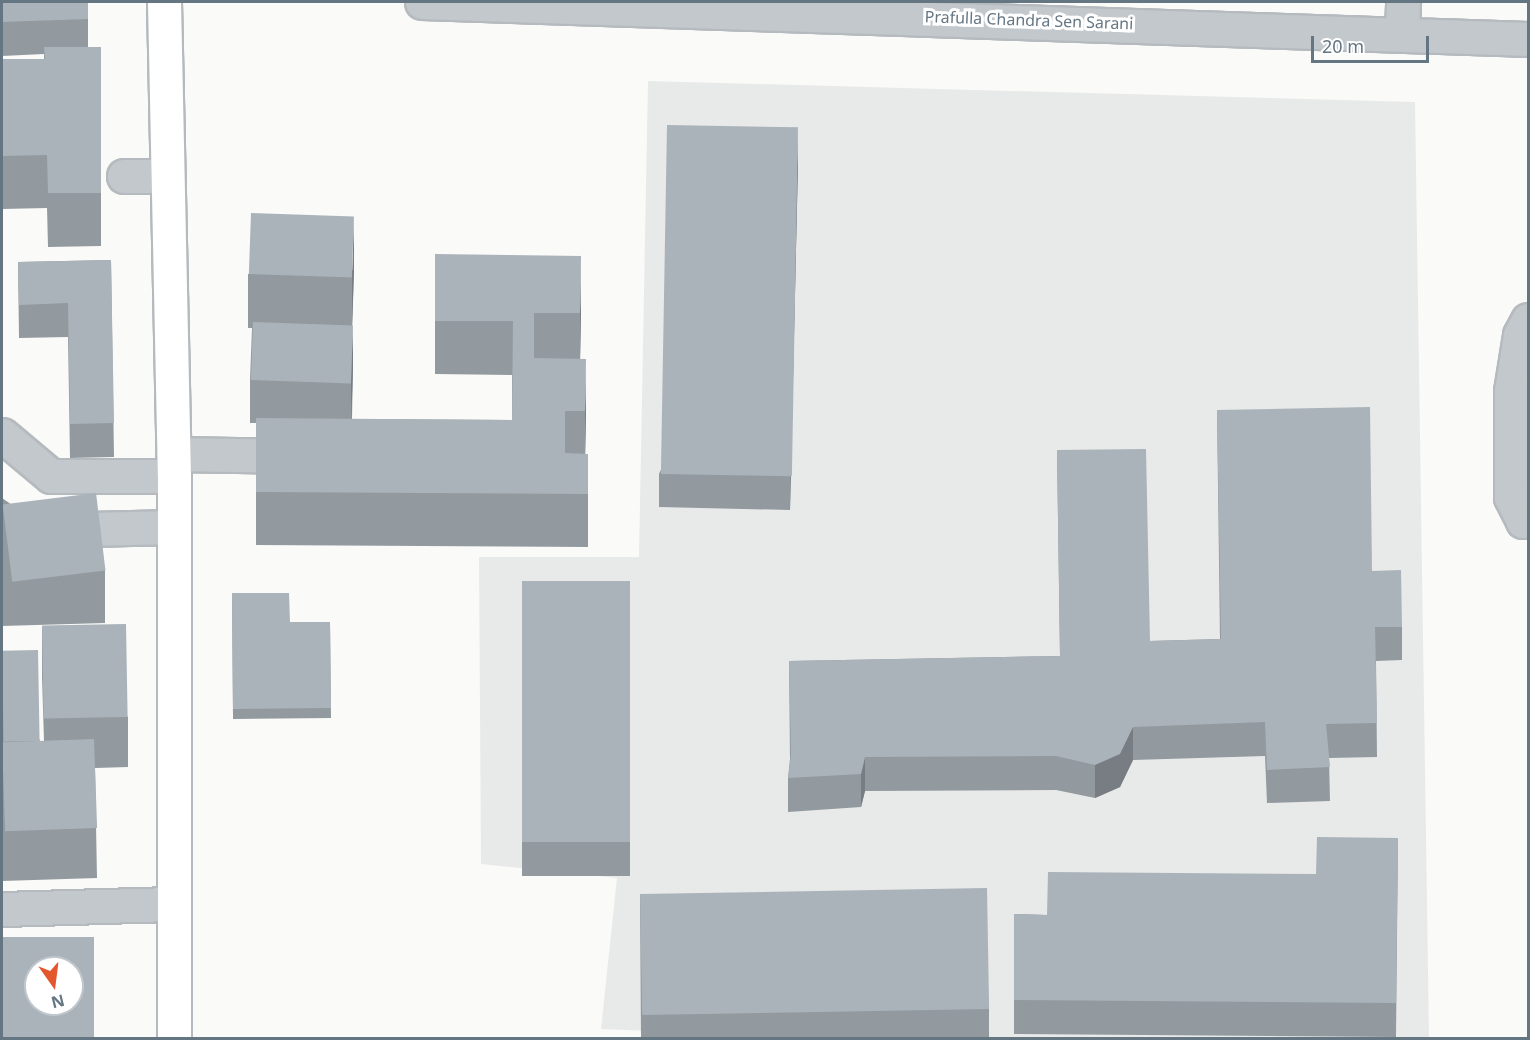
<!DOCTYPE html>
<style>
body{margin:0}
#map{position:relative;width:1530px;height:1040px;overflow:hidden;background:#fafaf8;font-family:"Noto Sans",sans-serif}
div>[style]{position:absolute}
.built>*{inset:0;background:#e8e9e9}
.roads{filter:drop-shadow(2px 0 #b5babe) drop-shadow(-2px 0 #b5babe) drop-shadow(0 2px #b5babe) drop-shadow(0 -2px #b5babe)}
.minor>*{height:33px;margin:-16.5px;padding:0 16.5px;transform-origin:16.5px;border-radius:16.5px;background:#c3c8cc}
.major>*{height:33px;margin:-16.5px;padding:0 16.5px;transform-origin:16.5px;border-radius:16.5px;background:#fff}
.wall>*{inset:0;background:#929a9f;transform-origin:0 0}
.shaded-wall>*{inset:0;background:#777d82}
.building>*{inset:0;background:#aab3b9;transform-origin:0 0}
span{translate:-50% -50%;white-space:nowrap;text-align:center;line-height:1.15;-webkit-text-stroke:6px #fff;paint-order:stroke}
.street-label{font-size:16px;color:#657683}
.frame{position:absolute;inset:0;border:3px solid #657683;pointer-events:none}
.north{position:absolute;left:24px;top:956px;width:60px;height:60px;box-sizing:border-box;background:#fff;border:2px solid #c1c8cd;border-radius:50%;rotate:166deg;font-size:16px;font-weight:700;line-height:24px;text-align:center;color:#657683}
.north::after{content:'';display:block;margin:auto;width:21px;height:27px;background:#e4572e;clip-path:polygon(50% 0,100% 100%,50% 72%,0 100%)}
.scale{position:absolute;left:1311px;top:36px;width:118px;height:27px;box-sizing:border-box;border:3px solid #657683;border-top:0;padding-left:8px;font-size:18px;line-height:21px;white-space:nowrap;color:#657683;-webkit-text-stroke:4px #fff;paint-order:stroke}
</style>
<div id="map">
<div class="built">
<i style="clip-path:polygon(648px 81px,1415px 102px,1429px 1038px,815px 1038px,601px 1029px,617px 878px,481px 864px,479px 557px,639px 557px)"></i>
</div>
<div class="roads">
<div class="minor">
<i style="left:422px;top:2px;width:1107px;rotate:1.92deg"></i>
<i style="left:1402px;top:33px;width:31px;rotate:-88deg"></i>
<i style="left:124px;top:176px;width:43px"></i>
<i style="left:1528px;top:320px;width:17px;rotate:118deg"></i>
<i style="left:1520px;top:335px;width:57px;rotate:99.1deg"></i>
<i style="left:1511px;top:391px;width:106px;rotate:90deg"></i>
<i style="left:1511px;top:497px;width:27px;rotate:63deg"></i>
<i style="left:1523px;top:521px;width:5px"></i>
<i style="left:2px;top:435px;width:64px;rotate:39.9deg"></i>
<i style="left:51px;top:476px;width:123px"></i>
<i style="left:173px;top:454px;width:127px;rotate:0.9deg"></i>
<i style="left:2px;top:531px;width:172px;rotate:-1.3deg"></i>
<i style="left:2px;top:909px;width:172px;rotate:-1.7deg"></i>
</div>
<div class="major">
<i style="left:164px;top:2px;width:474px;rotate:88.8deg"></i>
<i style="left:174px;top:476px;width:562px;rotate:90deg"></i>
</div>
</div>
<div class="wall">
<i style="clip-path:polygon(2px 2px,88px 19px,88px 47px,101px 47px,101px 246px,48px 247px,47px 208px,2px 209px,2px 59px,44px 59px,44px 54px,2px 56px)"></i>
<i style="clip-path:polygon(798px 162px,790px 510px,659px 507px,659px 474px)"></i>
<i style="clip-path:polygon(435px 254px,581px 309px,580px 359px,586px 412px,585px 454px,588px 454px,588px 547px,256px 545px,256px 423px,250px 423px,250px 380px,252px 328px,248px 328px,248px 274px,354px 270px,352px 325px,353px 368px,352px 419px,512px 420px,512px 375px,435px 374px)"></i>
<i style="clip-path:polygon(111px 260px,114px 457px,70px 458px,68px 337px,19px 338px,18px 262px)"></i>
<i style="clip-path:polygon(1217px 410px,1372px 571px,1402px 627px,1402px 660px,1376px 661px,1377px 757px,1329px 758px,1330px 801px,1267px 803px,1265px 756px,1133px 760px,1120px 787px,1095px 798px,1056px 790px,865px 791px,861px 807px,788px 812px,788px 778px,790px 759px,789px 661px,1060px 656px,1057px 450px,1150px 641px,1220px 639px)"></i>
<i style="clip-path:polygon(2px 498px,105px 570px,105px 623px,2px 626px)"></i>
<i style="left:522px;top:581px;width:108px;height:295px"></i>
<i style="clip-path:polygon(232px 593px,290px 622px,330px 622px,331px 718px,233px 719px)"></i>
<i style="clip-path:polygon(42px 627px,128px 717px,128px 767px,95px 768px,97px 878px,2px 881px,2px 651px,40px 741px,44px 741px,42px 677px)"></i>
<i style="clip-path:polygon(1398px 838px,1396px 1037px,1014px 1034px,1014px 914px,1047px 915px,1316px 874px)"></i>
<i style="clip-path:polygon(640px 894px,989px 1009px,989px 1038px,641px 1038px)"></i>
</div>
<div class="shaded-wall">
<i style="clip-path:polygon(798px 128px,798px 162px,790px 510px,790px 476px)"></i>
<i style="clip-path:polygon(354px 217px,354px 270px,352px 332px,352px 279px)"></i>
<i style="clip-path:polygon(581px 256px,581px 309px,580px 366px,580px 313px)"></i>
<i style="clip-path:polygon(353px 325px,353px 368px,351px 427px,351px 384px)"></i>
<i style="clip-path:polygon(586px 359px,586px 412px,585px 464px,585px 411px)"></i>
<i style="clip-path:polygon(1133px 727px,1133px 760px,1120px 787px,1095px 798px,1095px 765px)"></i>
<i style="clip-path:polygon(865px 757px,865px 791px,861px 807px,861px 774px)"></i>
</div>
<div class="building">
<i style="clip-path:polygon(2px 2px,88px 2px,88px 19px,2px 22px)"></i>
<i style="clip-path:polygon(44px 47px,101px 47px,101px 193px,48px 193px,47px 155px,2px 156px,2px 59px,45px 59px)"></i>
<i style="left:667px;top:125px;width:131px;height:349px;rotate:1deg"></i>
<i style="left:251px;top:213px;width:103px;height:61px;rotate:2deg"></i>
<i style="clip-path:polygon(435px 254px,581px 256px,580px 313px,534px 313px,534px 358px,586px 359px,585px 411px,565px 411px,565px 453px,588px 454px,588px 494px,256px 492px,256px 418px,512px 420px,513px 321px,435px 321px)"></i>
<i style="clip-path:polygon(111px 260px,114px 423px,70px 424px,68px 303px,19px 305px,18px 262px)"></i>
<i style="left:253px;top:322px;width:100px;height:58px;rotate:2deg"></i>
<i style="clip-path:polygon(1370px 407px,1372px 571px,1401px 570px,1402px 627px,1375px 627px,1377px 723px,1326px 724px,1330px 767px,1267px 770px,1265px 722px,1133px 727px,1120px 754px,1095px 765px,1056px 756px,865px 757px,861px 774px,788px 778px,791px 755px,789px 661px,1060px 656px,1057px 450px,1146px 449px,1150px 641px,1221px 639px,1217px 410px)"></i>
<i style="left:96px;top:493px;width:78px;height:94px;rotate:83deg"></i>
<i style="left:522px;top:581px;width:108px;height:261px"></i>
<i style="clip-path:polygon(232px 593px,289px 593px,290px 622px,330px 622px,331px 708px,233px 709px)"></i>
<i style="left:126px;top:624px;width:93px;height:84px;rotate:89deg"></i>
<i style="left:38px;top:650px;width:91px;height:36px;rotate:89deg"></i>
<i style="left:94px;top:739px;width:89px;height:92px;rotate:88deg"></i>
<i style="clip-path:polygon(1317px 837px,1398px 838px,1396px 1003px,1014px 1000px,1014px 914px,1047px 915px,1048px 872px,1316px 874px)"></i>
<i style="left:987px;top:888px;width:121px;height:347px;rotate:89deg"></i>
<i style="clip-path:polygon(evenodd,2px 937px,94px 937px,94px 1038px,2px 1038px,2px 937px,36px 968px,72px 968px,72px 1004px,36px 1004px,36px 968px)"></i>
</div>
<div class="street-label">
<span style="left:1029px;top:20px;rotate:2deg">Prafulla Chandra Sen Sarani</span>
</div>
<div class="frame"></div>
<div class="north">N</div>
<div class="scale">20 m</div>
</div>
